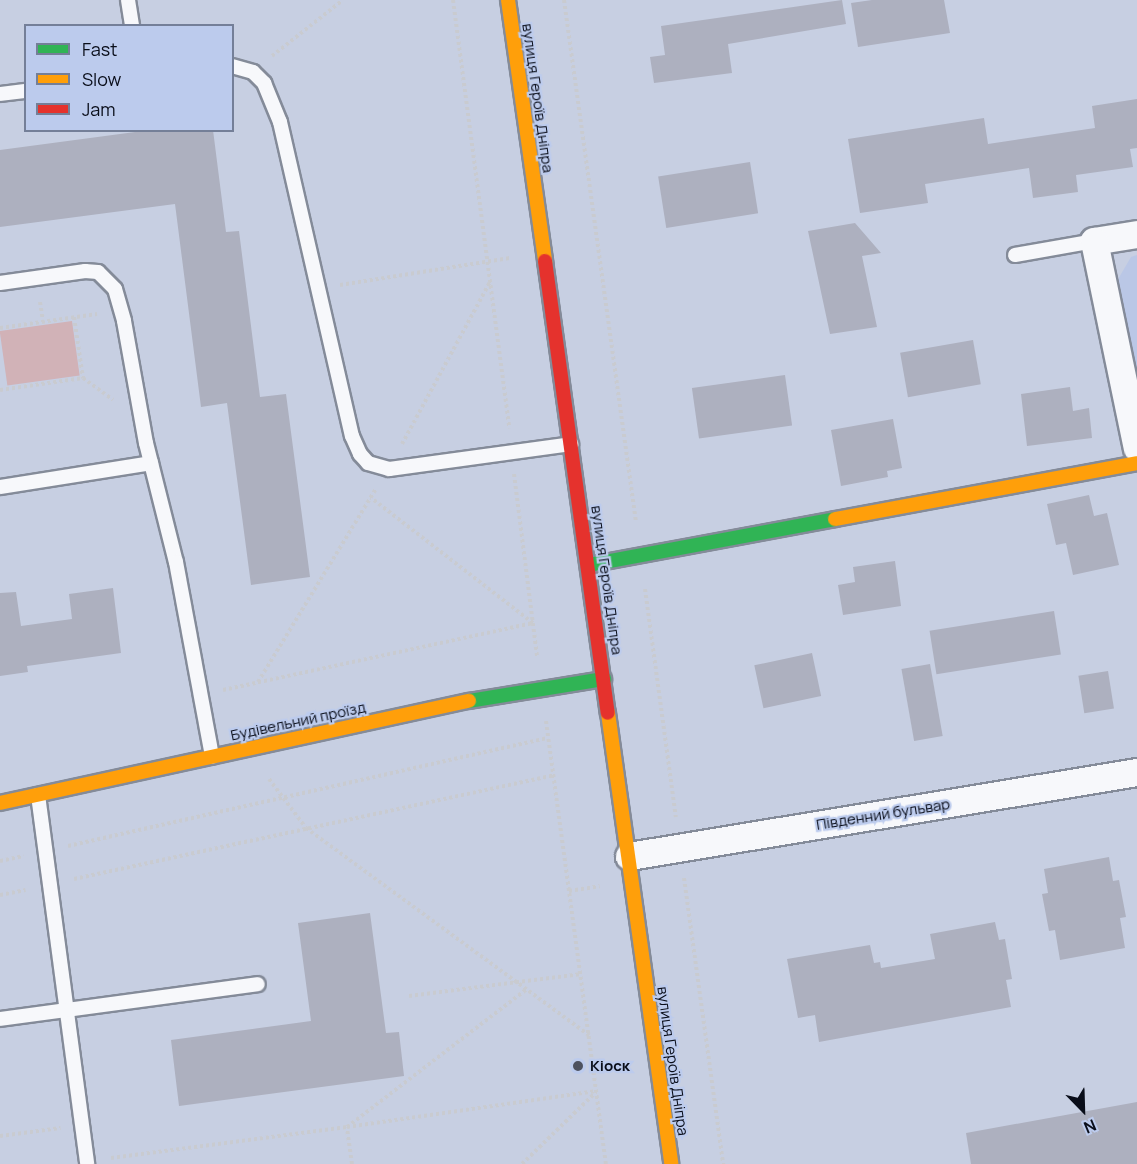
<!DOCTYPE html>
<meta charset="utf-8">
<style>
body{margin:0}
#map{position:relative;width:1137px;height:1164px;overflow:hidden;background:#c7cfe2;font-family:Manrope,sans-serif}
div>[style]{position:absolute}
.built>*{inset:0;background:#bac7e6}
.green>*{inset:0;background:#d1b2b7;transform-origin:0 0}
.building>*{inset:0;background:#adb0bf;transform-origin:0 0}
.path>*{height:4px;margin-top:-2px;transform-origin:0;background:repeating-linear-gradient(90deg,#c9cbd0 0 3px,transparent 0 6px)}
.roads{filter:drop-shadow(2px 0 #848b99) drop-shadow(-2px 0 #848b99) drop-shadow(0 2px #848b99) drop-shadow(0 -2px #848b99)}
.lane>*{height:14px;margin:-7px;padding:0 7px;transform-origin:7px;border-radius:7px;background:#f7f8fb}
.street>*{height:27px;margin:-13.5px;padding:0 13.5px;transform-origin:13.5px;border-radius:13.5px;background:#f7f8fb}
.fast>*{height:14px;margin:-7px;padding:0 7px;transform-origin:7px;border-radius:7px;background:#30b455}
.slow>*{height:14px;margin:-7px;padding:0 7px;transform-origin:7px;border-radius:7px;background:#ff9f0a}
.jam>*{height:14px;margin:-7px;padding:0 7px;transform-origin:7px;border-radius:7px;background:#e5322d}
.dots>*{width:16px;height:16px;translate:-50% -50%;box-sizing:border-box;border:3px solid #bccbed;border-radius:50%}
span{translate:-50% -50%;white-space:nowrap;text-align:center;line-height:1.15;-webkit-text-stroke:4.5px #bccbed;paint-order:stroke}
.street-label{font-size:15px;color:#090d19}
.poi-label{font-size:15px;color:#090d19;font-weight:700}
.left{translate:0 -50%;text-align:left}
.legend{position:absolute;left:24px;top:24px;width:210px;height:108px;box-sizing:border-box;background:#bccbed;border:2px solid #747f98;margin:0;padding:8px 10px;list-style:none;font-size:18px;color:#090d19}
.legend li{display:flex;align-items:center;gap:12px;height:30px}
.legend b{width:30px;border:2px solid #747f98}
.north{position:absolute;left:1053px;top:1080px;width:60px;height:60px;-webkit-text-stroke:4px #bccbed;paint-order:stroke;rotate:157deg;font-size:16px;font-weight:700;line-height:24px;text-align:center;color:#090d19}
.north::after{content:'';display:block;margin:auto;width:21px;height:27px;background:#090d19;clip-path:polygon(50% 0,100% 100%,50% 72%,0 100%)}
</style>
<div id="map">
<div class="built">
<i style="clip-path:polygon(1137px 255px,1137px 382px,1117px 281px,1131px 257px)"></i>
</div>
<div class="green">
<i style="left:72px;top:321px;width:55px;height:73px;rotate:82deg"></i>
</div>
<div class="building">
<i style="clip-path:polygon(842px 0,846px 24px,728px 44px,732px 73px,654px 83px,650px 57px,665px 55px,661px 26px)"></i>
<i style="clip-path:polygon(872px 0,944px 0,950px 33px,858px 47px,851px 3px)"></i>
<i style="clip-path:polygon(1137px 99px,1137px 148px,1130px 149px,1133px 167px,1076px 175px,1078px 192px,1033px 198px,1029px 168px,925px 184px,928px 203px,860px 213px,848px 139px,984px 118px,988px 144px,1095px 128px,1092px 106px)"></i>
<i style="clip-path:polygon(150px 130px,213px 130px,226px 232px,239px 231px,260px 397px,286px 394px,310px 577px,251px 585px,227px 403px,201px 407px,175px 204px,0 227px,0 150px)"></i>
<i style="left:750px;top:162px;width:52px;height:93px;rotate:81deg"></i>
<i style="clip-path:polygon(855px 223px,881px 253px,862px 256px,877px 327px,830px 334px,808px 231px)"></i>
<i style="left:973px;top:340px;width:45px;height:74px;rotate:80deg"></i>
<i style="left:785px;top:375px;width:51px;height:94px;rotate:82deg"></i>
<i style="clip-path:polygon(1070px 387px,1073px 411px,1089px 408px,1092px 438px,1027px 446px,1021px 394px)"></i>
<i style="clip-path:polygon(893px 419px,902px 468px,887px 471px,888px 477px,841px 486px,831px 430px)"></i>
<i style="clip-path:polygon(1089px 495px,1094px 516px,1107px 513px,1119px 565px,1073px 575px,1066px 543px,1056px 545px,1047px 504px)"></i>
<i style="clip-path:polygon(895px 561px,901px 606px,843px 615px,838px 585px,855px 582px,853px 567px)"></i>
<i style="clip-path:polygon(113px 588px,121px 653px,27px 666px,28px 672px,0 676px,0 593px,16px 592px,21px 626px,72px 619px,69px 594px)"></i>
<i style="left:1054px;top:611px;width:44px;height:126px;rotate:81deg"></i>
<i style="left:812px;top:653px;width:44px;height:59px;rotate:78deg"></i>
<i style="left:930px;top:664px;width:73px;height:29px;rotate:80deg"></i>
<i style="left:1108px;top:671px;width:38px;height:30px;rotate:81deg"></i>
<i style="clip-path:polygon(1109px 857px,1113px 881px,1119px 880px,1126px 917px,1120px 918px,1125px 948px,1060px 960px,1055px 930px,1049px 931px,1042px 894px,1048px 893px,1044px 869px)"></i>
<i style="clip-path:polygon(370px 913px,386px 1033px,399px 1032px,404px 1076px,179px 1106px,171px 1040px,311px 1021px,298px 923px)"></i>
<i style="clip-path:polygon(995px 922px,999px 940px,1005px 939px,1012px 979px,1006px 980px,1011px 1007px,819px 1042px,815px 1015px,798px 1018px,787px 959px,870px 945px,874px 963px,880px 962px,881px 968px,935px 959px,930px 934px)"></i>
<i style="clip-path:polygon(1137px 1102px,1137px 1164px,971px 1164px,966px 1133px)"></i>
</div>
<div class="path">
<i style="left:453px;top:0;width:432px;rotate:82.5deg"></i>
<i style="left:564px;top:0;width:527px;rotate:82.15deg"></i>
<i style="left:272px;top:56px;width:90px;rotate:-38.3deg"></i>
<i style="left:340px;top:285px;width:172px;rotate:-9deg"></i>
<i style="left:40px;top:302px;width:19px;rotate:81deg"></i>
<i style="left:74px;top:317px;width:62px;rotate:81.6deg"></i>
<i style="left:83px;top:378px;width:37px;rotate:36deg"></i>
<i style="left:0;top:328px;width:98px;rotate:-8.2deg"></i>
<i style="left:0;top:390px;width:84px;rotate:-8.2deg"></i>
<i style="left:402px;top:444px;width:184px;rotate:-61.5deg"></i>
<i style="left:514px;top:474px;width:184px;rotate:82.8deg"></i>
<i style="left:645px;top:589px;width:230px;rotate:82.3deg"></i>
<i style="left:258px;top:682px;width:226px;rotate:-58.6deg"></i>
<i style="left:223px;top:690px;width:317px;rotate:-12.2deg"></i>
<i style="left:533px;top:623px;width:205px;rotate:-142.3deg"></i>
<i style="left:546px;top:721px;width:447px;rotate:82.3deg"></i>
<i style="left:269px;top:779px;width:61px;rotate:52.9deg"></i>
<i style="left:306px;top:828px;width:351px;rotate:36.2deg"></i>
<i style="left:68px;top:846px;width:492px;rotate:-12.7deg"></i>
<i style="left:0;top:861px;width:24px;rotate:-12deg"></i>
<i style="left:684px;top:878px;width:289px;rotate:82.2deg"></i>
<i style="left:74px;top:879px;width:490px;rotate:-12.2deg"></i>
<i style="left:569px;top:891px;width:31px;rotate:-9deg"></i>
<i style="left:0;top:895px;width:26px;rotate:-11deg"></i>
<i style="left:409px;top:996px;width:172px;rotate:-7.3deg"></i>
<i style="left:0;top:1136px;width:61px;rotate:-7.6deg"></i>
<i style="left:111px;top:1158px;width:238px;rotate:-7.5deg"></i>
<i style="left:347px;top:1127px;width:227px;rotate:-37.5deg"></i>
<i style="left:352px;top:1164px;width:37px;rotate:-98deg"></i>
<i style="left:347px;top:1127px;width:252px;rotate:-8.2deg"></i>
<i style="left:522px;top:1164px;width:103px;rotate:-44.2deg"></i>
</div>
<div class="roads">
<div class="lane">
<i style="left:128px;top:0;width:26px;rotate:81deg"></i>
<i style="left:232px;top:66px;width:22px;rotate:16deg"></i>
<i style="left:253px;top:72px;width:16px;rotate:45deg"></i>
<i style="left:264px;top:83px;width:42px;rotate:67.7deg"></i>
<i style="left:280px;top:122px;width:322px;rotate:77.1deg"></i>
<i style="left:352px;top:436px;width:20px;rotate:66deg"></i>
<i style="left:360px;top:454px;width:12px;rotate:48deg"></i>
<i style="left:368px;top:463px;width:22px;rotate:16deg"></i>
<i style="left:389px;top:469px;width:184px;rotate:-7.8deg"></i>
<i style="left:0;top:94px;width:26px;rotate:-7deg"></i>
<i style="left:1015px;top:255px;width:80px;rotate:-10deg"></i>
<i style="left:0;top:283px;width:86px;rotate:-8deg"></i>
<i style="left:85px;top:271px;width:13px;rotate:4deg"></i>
<i style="left:98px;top:272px;width:24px;rotate:45deg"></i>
<i style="left:115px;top:289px;width:33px;rotate:74deg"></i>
<i style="left:124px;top:321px;width:124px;rotate:79.8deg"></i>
<i style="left:146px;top:443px;width:123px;rotate:75.9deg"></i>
<i style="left:176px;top:562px;width:198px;rotate:79.5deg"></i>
<i style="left:0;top:487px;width:153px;rotate:-9deg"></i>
<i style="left:38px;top:795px;width:372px;rotate:82.4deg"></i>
<i style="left:0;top:1019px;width:260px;rotate:-7.7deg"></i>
</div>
<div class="street">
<i style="left:1137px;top:234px;width:44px;rotate:170.8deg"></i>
<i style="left:1094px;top:241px;width:211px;rotate:78.3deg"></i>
<i style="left:629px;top:856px;width:515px;rotate:-9.39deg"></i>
</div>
<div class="fast">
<i style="left:588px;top:565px;width:251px;rotate:-10.5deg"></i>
<i style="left:469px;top:701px;width:137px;rotate:-9.3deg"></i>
</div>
<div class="slow">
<i style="left:508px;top:0;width:264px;rotate:81.9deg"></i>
<i style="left:835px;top:519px;width:307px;rotate:-10.5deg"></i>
<i style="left:608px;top:713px;width:455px;rotate:82deg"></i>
<i style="left:0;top:803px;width:480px;rotate:-12.3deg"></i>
</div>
<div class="jam">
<i style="left:545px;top:261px;width:456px;rotate:82.1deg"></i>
</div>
</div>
<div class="dots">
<i style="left:578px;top:1066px;background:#4c515f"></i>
</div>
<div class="street-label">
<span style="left:538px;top:98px;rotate:82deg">вулиця Героїв Дніпра</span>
<span style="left:607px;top:580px;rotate:82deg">вулиця Героїв Дніпра</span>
<span style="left:298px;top:721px;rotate:-12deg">Будівельний проїзд</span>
<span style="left:883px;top:814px;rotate:-9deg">Південний бульвар</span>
<span style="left:673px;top:1061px;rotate:82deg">вулиця Героїв Дніпра</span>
</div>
<div class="poi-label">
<span class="left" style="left:590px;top:1066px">Кіоск</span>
</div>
<ul class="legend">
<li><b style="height:8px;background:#30b455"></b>Fast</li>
<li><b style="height:8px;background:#ff9f0a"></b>Slow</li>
<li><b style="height:8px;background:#e5322d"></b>Jam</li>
</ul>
<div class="north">N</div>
</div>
